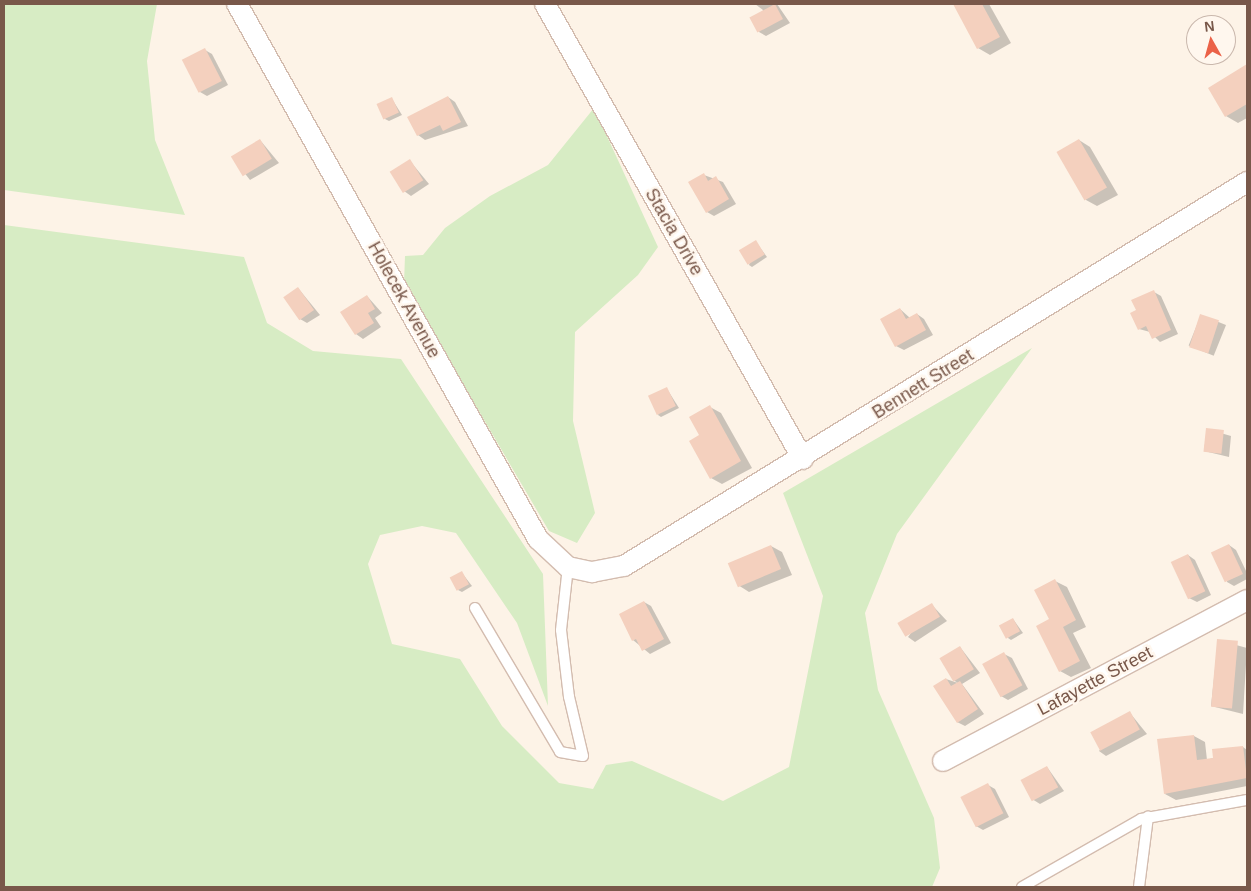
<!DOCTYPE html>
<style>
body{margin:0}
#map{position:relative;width:1251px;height:891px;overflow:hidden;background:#fdf3e7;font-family:Helvetica,sans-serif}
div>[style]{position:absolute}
.green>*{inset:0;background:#d7ecc4}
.shadow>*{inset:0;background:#0003;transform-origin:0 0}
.building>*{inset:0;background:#f4d0be;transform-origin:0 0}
.roads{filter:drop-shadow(1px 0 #d3bcaf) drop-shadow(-1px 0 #d3bcaf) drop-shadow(0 1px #d3bcaf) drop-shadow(0 -1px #d3bcaf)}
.service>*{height:10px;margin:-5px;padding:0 5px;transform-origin:5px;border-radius:5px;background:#fff}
.minor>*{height:20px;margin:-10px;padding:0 10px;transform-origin:10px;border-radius:10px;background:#fff}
span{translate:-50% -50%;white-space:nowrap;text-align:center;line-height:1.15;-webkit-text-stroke:5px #fff7ee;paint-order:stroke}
.street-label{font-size:18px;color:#79584a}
.frame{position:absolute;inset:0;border:5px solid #79584a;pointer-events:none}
.north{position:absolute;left:1186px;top:15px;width:50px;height:50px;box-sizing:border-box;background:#fff7ee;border:1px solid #c9b7ac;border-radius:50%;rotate:353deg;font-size:14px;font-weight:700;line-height:20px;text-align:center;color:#79584a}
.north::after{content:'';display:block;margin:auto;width:18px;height:22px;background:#eb6248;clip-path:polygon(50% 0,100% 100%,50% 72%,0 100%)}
</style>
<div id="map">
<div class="green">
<i style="clip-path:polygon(4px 4px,157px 4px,147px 61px,155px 140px,185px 215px,4px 190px)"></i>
<i style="clip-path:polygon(594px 108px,658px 247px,638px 275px,575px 332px,573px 421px,595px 513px,577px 543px,549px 531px,404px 283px,405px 256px,423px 255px,445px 228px,490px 196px,548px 165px)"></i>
<i style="clip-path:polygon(4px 225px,244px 257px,267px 323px,313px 351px,401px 359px,543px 574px,548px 706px,517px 623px,456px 533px,422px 526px,380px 535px,368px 564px,392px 644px,460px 659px,502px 726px,559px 783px,593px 789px,606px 765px,632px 761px,723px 801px,789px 767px,823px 596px,783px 493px,1032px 348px,897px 534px,865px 613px,878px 690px,934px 818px,940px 868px,932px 887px,4px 887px)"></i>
</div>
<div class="shadow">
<i style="clip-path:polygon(755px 4px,777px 4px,790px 23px,766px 36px,759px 32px,763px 10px)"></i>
<i style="clip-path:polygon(954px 4px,989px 4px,1011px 43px,990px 55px,978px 48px)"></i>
<i style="clip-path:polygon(205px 50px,212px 54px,228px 85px,207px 96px,200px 92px)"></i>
<i style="clip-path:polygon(1247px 66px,1247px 118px,1238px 123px,1226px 116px,1209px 88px)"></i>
<i style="clip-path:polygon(448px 97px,455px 102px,468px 126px,425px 140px,418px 135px)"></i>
<i style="clip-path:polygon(392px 99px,402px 115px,389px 121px,385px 119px)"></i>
<i style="clip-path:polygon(260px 140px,279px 163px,250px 180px,232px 157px)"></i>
<i style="clip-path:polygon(1079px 140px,1090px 147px,1118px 195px,1097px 206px,1086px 200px)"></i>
<i style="clip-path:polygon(410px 161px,429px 184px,411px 196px,404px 191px)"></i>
<i style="clip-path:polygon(704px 175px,723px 182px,736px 204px,714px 216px,707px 212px)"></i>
<i style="clip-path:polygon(756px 242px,767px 257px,752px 267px,749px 265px)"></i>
<i style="clip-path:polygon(298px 288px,320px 315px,307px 323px,300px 319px)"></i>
<i style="clip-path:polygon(1154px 292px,1161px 296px,1178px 334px,1160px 342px,1150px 332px,1139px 329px,1137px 311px)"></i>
<i style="clip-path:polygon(367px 296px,382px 313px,375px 318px,381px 327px,363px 339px,356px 334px)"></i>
<i style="clip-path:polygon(900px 309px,910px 318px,917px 314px,924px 319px,933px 335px,904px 350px,896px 346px)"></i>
<i style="left:1201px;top:315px;width:27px;height:33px;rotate:22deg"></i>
<i style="clip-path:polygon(667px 389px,679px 408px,661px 417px,658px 415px)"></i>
<i style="clip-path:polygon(710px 407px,721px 413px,752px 468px,722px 484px,711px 478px,700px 436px)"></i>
<i style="clip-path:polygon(1207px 429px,1231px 436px,1229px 457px,1204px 451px)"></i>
<i style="clip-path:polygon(1229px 545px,1236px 550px,1247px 573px,1247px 579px,1234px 586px,1227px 582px)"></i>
<i style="clip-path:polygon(771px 546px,782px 552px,792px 575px,749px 592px,738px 585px)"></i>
<i style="clip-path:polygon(1188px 555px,1195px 560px,1211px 595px,1197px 602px,1189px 598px,1173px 562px)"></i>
<i style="clip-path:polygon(462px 573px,472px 586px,462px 592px,458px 590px)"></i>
<i style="clip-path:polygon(1055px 581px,1067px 587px,1086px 627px,1073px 633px,1091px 668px,1071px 677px,1060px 671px,1051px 620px)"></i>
<i style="clip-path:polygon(644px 602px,651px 606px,671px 643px,650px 654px,633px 640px)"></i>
<i style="clip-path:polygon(932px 605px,947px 621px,915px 642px,908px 637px)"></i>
<i style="clip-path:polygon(1013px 619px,1023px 633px,1011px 640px,1008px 638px)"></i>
<i style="clip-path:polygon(1218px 640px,1247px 648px,1243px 714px,1211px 706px)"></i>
<i style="clip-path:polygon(960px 647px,980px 673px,962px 684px,984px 714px,965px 726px,957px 722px,946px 679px,958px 683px,953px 680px)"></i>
<i style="clip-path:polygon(1004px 654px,1012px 658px,1028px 689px,1008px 700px,1001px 696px)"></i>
<i style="clip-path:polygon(1130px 713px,1147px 734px,1106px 756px,1099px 751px)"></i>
<i style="clip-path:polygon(1194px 736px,1205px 742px,1207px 760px,1243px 747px,1247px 750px,1247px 786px,1176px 800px,1165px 794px)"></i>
<i style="clip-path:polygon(1047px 767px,1064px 791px,1040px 804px,1032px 799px)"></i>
<i style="clip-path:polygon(988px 785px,995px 789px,1009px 817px,983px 830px,976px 826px)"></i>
</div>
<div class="building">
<i style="left:775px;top:4px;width:17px;height:29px;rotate:62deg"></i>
<i style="clip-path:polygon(953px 4px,982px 4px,1000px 37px,977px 49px)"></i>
<i style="left:205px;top:48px;width:37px;height:26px;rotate:63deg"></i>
<i style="clip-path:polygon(1247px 64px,1247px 104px,1225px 117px,1208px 88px)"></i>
<i style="clip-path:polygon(448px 96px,461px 122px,443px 131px,440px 125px,417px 136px,407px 117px)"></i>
<i style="left:392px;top:97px;width:17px;height:17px;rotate:66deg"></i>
<i style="left:260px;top:139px;width:23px;height:34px;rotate:59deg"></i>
<i style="left:1079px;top:139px;width:56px;height:26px;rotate:60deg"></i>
<i style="left:410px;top:159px;width:25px;height:24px;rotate:58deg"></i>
<i style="clip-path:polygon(704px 173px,708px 181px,716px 176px,729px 199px,706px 213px,688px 182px)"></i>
<i style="left:756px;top:240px;width:17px;height:20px;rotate:59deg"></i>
<i style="left:298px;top:287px;width:28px;height:18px;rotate:55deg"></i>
<i style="clip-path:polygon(1154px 290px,1171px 330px,1152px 339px,1146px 326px,1138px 330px,1130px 313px,1136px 310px,1131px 300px)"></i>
<i style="clip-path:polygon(367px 295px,375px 309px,368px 313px,374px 323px,355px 335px,340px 312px)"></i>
<i style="clip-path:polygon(900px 308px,906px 319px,917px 313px,926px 330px,895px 347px,880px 319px)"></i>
<i style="left:1200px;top:314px;width:20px;height:35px;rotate:18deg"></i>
<i style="left:667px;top:387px;width:21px;height:21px;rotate:65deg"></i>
<i style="clip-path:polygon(710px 405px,741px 461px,710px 479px,689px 441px,699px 435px,689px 417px)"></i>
<i style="left:1206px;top:428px;width:18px;height:24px;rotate:6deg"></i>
<i style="left:1229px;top:544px;width:33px;height:20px;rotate:65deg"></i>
<i style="left:771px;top:545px;width:26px;height:47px;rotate:67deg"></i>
<i style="left:1188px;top:554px;width:41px;height:19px;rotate:65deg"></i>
<i style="left:462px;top:571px;width:15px;height:14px;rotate:62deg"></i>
<i style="clip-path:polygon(1055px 579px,1076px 620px,1063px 627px,1080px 661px,1059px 672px,1036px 626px,1049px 619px,1034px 590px)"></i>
<i style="clip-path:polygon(644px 601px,664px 639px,642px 651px,636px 639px,632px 641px,619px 614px)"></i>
<i style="left:932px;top:603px;width:16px;height:40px;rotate:60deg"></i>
<i style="left:1013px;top:618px;width:15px;height:16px;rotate:62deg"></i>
<i style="left:1217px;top:639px;width:21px;height:68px;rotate:5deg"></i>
<i style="left:960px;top:646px;width:27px;height:24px;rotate:59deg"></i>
<i style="left:1004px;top:652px;width:38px;height:25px;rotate:61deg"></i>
<i style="clip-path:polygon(946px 678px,951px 686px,960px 681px,978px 709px,957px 723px,933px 686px)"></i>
<i style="left:1130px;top:711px;width:21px;height:45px;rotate:62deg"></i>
<i style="clip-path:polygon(1194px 735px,1197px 760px,1213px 758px,1212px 749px,1243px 746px,1247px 778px,1164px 794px,1157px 739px)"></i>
<i style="left:1047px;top:766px;width:24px;height:30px;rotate:62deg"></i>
<i style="left:988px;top:783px;width:34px;height:31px;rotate:63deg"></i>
</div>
<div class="roads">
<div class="service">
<i style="left:475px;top:608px;width:167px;rotate:59.4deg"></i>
<i style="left:560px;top:752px;width:23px;rotate:10deg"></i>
<i style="left:583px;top:756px;width:61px;rotate:-103.3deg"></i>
<i style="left:569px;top:697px;width:67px;rotate:-96.8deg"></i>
<i style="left:561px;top:630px;width:63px;rotate:-83.7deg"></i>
<i style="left:1022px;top:887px;width:137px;rotate:-29.7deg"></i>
<i style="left:1141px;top:819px;width:108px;rotate:-10.2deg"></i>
<i style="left:1139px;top:887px;width:71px;rotate:-82.7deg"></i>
</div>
<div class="minor">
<i style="left:237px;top:4px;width:614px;rotate:60.64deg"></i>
<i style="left:538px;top:539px;width:41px;rotate:43deg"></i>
<i style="left:568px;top:567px;width:25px;rotate:12deg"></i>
<i style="left:592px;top:572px;width:33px;rotate:-11deg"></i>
<i style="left:624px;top:566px;width:732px;rotate:-31.65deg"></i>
<i style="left:545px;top:4px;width:523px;rotate:60.45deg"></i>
<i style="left:943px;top:761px;width:344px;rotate:-27.9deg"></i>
</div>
</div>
<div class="street-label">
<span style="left:674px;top:232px;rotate:60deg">Stacia Drive</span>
<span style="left:404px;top:300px;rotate:61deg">Holecek Avenue</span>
<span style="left:923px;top:384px;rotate:-32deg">Bennett Street</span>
<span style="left:1095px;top:681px;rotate:-28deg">Lafayette Street</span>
</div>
<div class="frame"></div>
<div class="north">N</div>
</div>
